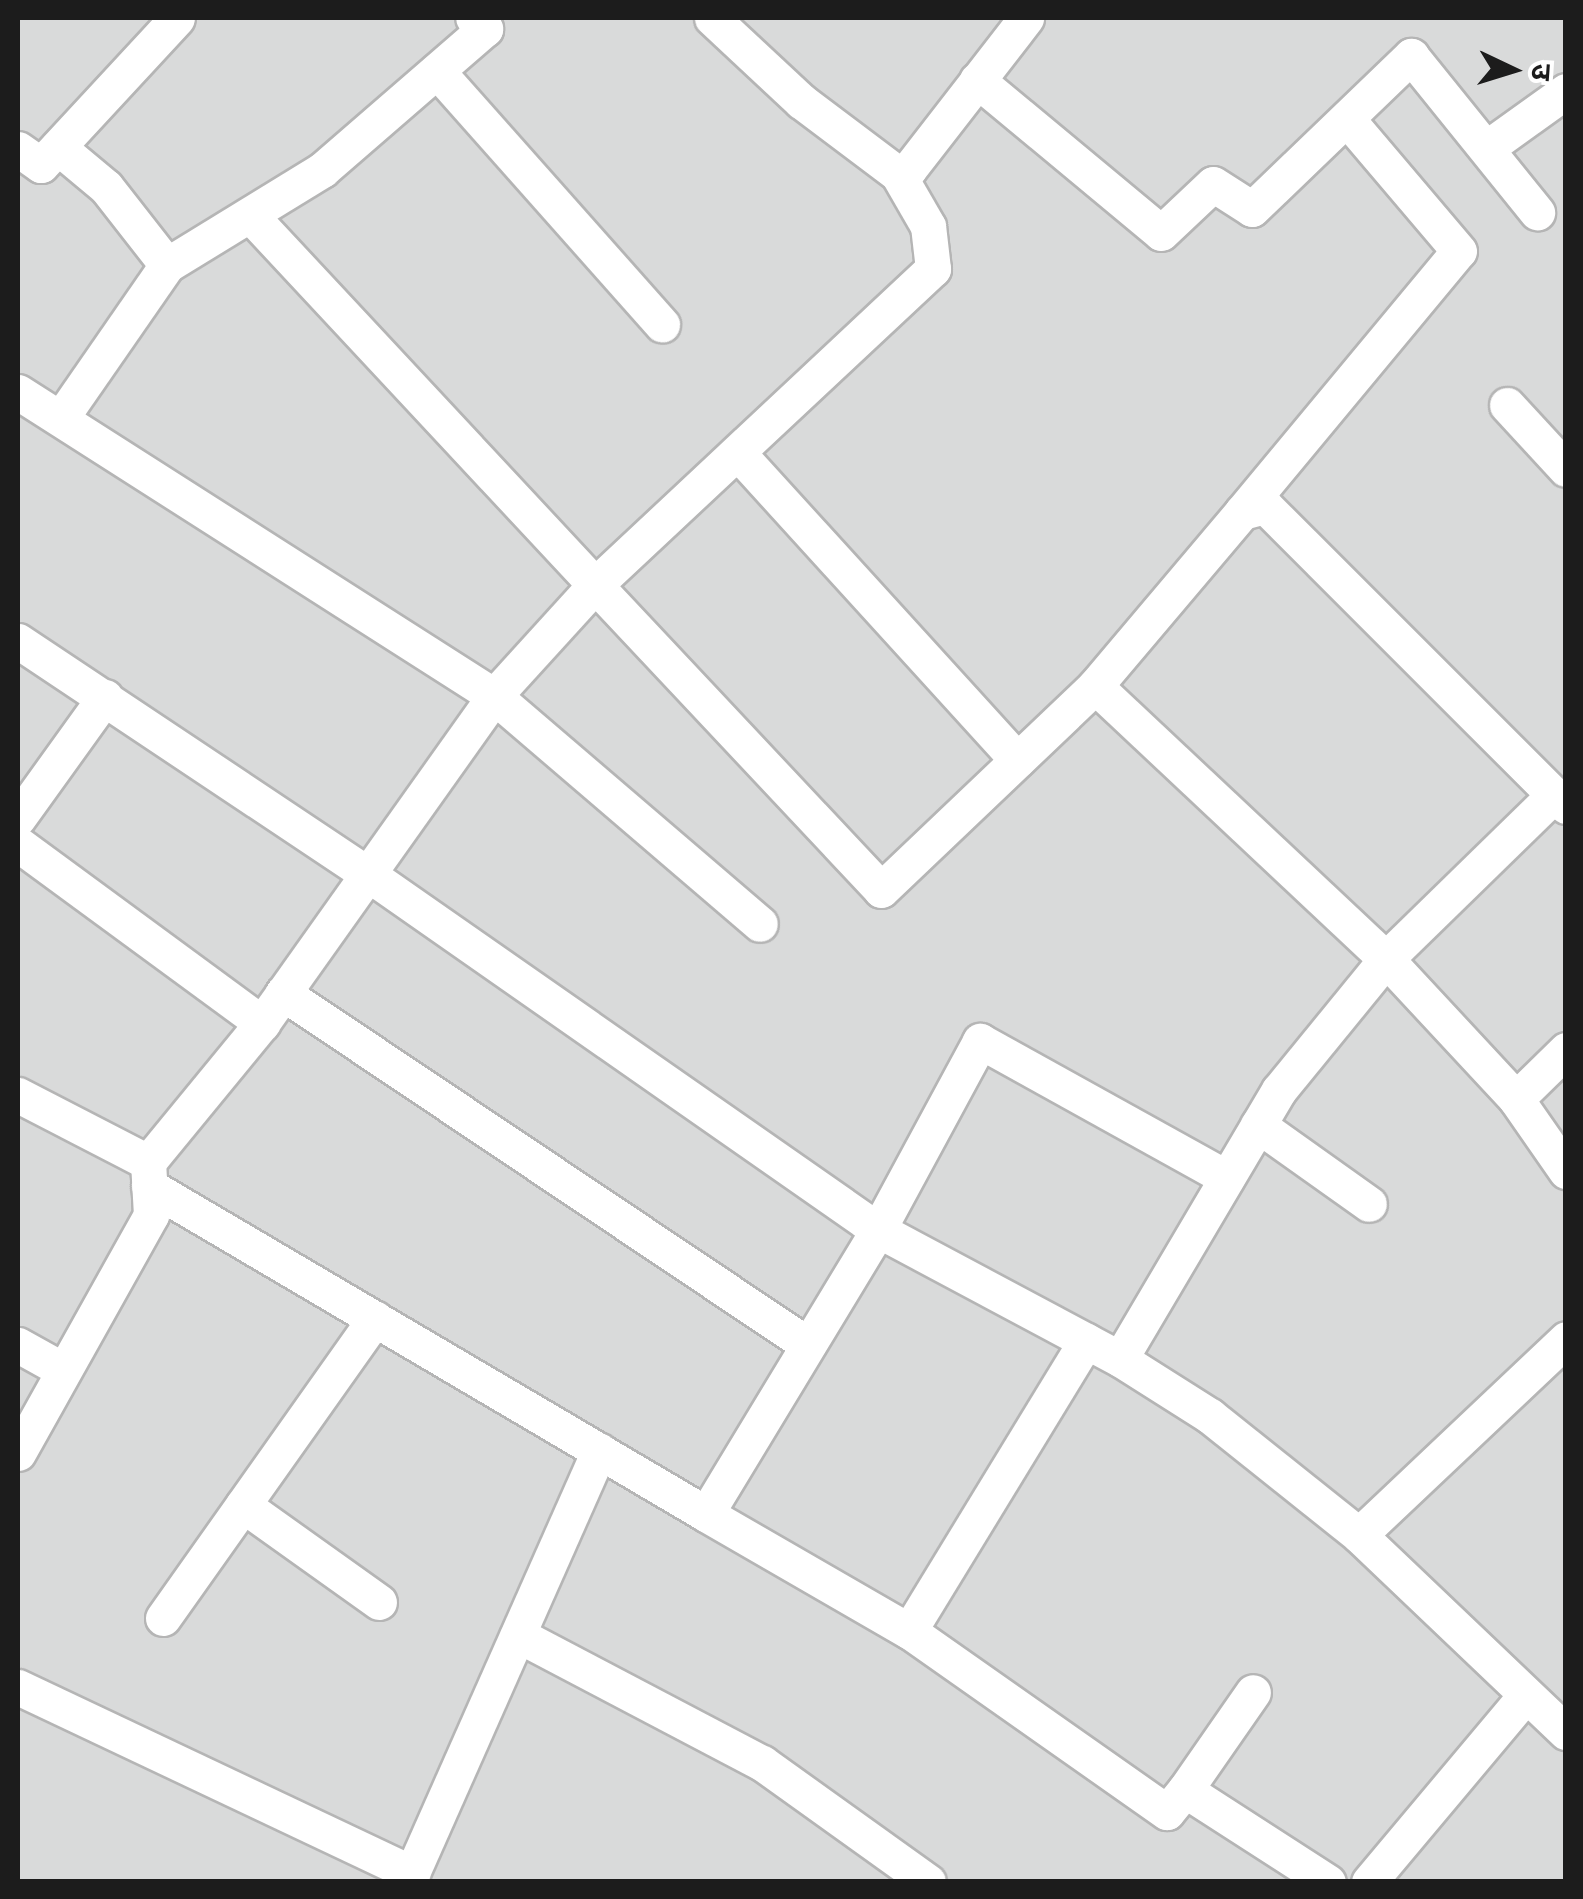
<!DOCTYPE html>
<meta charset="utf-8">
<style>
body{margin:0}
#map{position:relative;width:1583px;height:1899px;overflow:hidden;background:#e6e3ec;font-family:"Exo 2","Noto Sans Devanagari",sans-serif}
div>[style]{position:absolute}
.residential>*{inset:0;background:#d9dada;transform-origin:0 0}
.roads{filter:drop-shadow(2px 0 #b5b5b5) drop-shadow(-2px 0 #b5b5b5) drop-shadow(0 2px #b5b5b5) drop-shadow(0 -2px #b5b5b5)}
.minor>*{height:35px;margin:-17.5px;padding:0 17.5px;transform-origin:17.5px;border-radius:17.5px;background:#fff}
span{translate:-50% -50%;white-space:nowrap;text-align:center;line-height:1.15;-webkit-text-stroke:10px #fff;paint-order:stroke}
.frame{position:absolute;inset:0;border:20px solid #1c1c1c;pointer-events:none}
.north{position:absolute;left:1463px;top:20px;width:100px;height:100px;-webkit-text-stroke:8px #fff;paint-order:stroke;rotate:94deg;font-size:28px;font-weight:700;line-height:40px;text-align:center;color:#1c1c1c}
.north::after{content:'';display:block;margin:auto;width:35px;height:45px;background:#1c1c1c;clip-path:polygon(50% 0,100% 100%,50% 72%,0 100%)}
</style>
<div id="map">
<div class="residential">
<i style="left:18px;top:18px;width:1547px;height:1863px"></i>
</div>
<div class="roads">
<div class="minor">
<i style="left:712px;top:18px;width:122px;rotate:43deg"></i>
<i style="left:801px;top:101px;width:121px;rotate:37deg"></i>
<i style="left:898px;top:174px;width:12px;rotate:-24deg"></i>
<i style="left:909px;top:169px;width:191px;rotate:-52.2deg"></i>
<i style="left:437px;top:71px;width:339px;rotate:48.4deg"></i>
<i style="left:977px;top:80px;width:239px;rotate:39.7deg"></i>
<i style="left:1161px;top:233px;width:71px;rotate:-43.3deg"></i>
<i style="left:1213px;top:184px;width:46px;rotate:32.7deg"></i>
<i style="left:1252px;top:209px;width:221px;rotate:-43.9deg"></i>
<i style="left:1411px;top:56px;width:201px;rotate:51.1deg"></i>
<i style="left:58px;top:147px;width:62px;rotate:39.8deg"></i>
<i style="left:106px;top:187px;width:99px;rotate:52deg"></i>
<i style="left:1488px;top:147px;width:96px;rotate:-35.7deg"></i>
<i style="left:18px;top:149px;width:28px;rotate:35deg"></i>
<i style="left:41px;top:165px;width:200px;rotate:-47.2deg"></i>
<i style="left:252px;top:217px;width:503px;rotate:47.01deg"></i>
<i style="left:595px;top:585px;width:463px;rotate:-43.1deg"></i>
<i style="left:933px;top:269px;width:43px;rotate:-96.6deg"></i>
<i style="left:928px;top:226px;width:60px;rotate:-120deg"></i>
<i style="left:18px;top:392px;width:565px;rotate:32.56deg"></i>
<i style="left:494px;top:696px;width:150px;rotate:-47.7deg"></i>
<i style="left:595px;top:585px;width:418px;rotate:46.8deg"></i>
<i style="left:881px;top:890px;width:296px;rotate:-43.6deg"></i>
<i style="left:1095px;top:686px;width:399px;rotate:43.2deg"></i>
<i style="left:1386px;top:959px;width:191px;rotate:47.1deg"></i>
<i style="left:1516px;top:1099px;width:70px;rotate:-44.4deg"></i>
<i style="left:1507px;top:405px;width:87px;rotate:47.3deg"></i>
<i style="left:61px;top:418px;width:186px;rotate:-55.3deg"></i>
<i style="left:167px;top:265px;width:182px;rotate:-31.5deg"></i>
<i style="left:322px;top:170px;width:216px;rotate:-40.9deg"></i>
<i style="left:485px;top:29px;width:16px;rotate:-137deg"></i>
<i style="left:738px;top:453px;width:415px;rotate:47.7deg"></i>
<i style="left:1242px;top:512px;width:339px;rotate:-50.3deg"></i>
<i style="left:1459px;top:251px;width:173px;rotate:-130.3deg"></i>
<i style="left:18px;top:641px;width:420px;rotate:33.7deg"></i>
<i style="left:368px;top:874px;width:622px;rotate:34.92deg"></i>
<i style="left:878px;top:1230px;width:215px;rotate:-61.6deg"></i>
<i style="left:980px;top:1041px;width:282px;rotate:29deg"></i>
<i style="left:1095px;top:686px;width:228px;rotate:-49.8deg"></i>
<i style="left:1242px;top:512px;width:24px;rotate:-15deg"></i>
<i style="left:1265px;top:506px;width:409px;rotate:45deg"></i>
<i style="left:1566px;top:806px;width:16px;rotate:-137deg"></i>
<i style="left:1554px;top:795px;width:235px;rotate:135.7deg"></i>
<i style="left:1386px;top:959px;width:169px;rotate:129.2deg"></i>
<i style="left:1279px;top:1090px;width:312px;rotate:120.6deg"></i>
<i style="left:1120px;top:1359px;width:107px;rotate:32.3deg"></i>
<i style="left:1210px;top:1416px;width:191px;rotate:38.6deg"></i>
<i style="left:1359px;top:1535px;width:286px;rotate:43.6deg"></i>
<i style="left:18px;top:818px;width:149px;rotate:-54.3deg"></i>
<i style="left:18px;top:844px;width:303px;rotate:36.3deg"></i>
<i style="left:283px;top:993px;width:632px;rotate:33.84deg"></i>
<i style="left:18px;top:1095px;width:146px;rotate:27.3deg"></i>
<i style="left:1516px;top:1099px;width:88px;rotate:55.2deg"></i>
<i style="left:1258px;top:1125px;width:136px;rotate:35.4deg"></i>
<i style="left:149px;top:1186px;width:646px;rotate:30.49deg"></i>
<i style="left:18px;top:1345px;width:51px;rotate:29.1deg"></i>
<i style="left:1120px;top:1359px;width:274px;rotate:-151.9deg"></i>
<i style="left:878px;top:1230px;width:332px;rotate:121.2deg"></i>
<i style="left:706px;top:1514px;width:234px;rotate:30deg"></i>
<i style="left:909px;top:1631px;width:315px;rotate:35.1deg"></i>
<i style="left:1167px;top:1812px;width:28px;rotate:-51deg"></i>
<i style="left:1185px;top:1790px;width:170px;rotate:32.8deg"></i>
<i style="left:18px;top:1453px;width:273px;rotate:-60.8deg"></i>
<i style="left:151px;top:1215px;width:53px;rotate:-93.2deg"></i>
<i style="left:148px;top:1162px;width:180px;rotate:-50.6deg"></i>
<i style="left:262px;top:1023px;width:401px;rotate:-54.6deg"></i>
<i style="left:494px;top:696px;width:350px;rotate:40.6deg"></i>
<i style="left:243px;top:1505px;width:167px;rotate:35.5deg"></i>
<i style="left:1359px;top:1535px;width:285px;rotate:-43.4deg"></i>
<i style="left:163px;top:1618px;width:367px;rotate:-54.7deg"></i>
<i style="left:909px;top:1631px;width:340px;rotate:-58.6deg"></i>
<i style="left:518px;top:1635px;width:276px;rotate:27.7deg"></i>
<i style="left:762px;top:1763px;width:204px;rotate:35.6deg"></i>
<i style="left:18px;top:1687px;width:436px;rotate:25.3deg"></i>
<i style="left:412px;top:1873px;width:462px;rotate:-66.1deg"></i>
<i style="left:1185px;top:1790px;width:119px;rotate:-55.2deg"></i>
<i style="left:1369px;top:1882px;width:244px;rotate:-50deg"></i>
</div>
</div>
<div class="frame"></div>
<div class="north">उ</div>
</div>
